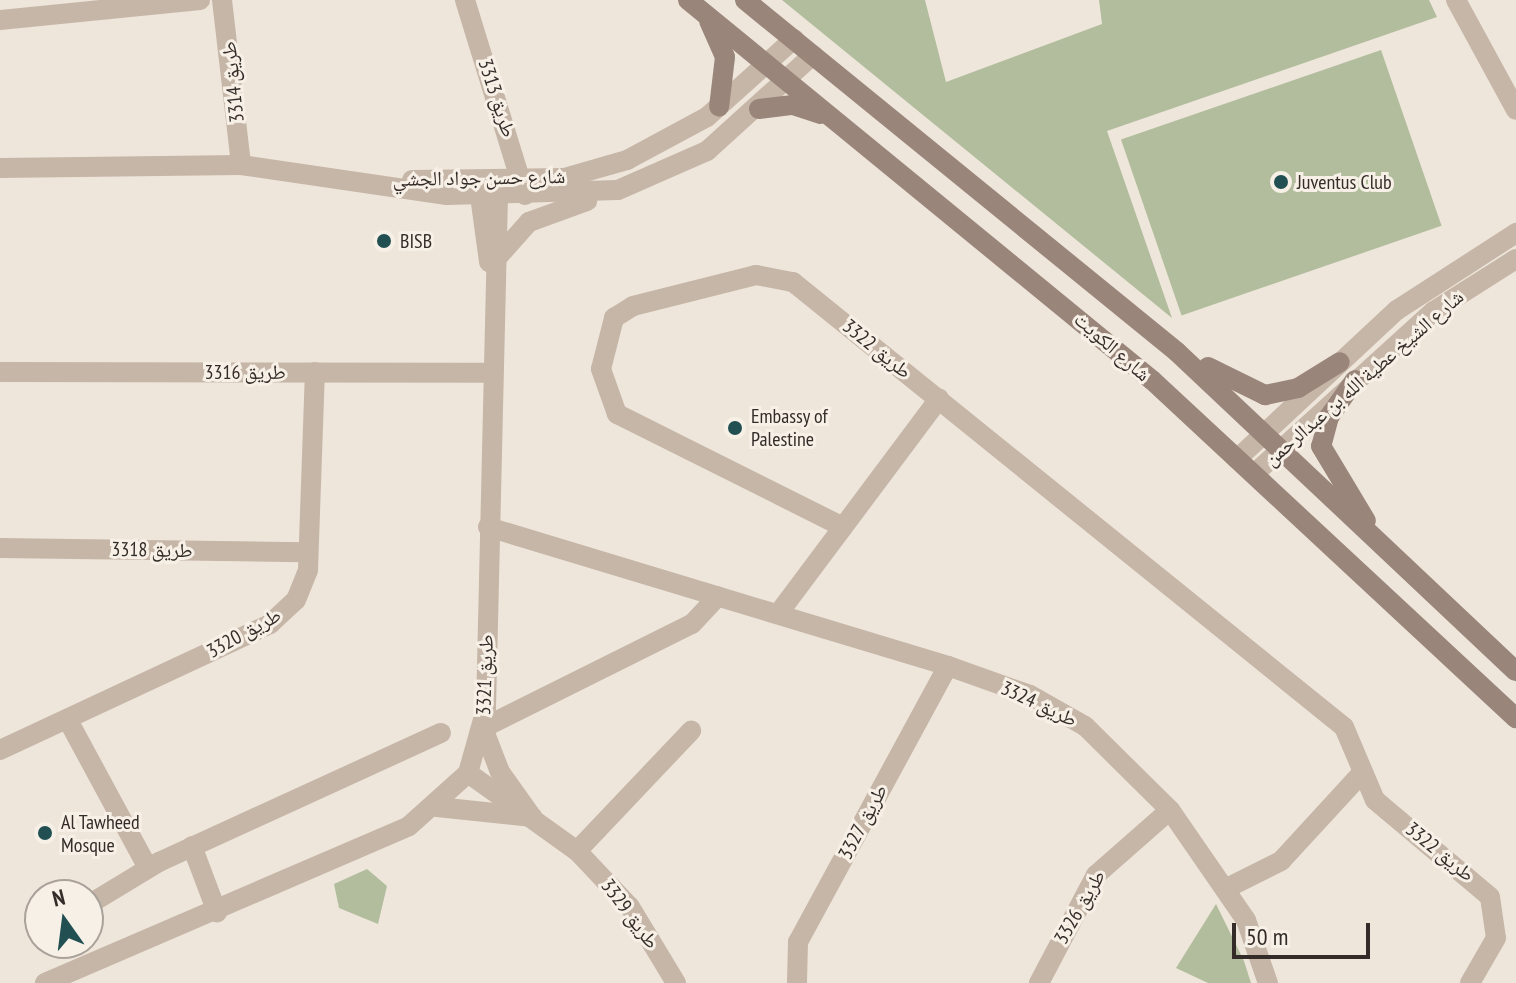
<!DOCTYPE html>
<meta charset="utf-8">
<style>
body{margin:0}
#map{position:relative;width:1516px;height:983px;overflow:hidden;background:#efe6db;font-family:"PT Sans Narrow","Noto Naskh Arabic",sans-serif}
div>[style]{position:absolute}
.green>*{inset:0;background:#b2bd9d;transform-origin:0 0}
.minor>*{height:20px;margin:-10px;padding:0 10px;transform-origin:10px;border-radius:10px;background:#c6b6a8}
.tertiary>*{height:20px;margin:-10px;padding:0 10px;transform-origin:10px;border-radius:10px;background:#c6b6a8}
.secondary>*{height:20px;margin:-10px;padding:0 10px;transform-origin:10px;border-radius:10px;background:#9a857a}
.dots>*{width:22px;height:22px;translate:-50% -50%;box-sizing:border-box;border:4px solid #f7f0e7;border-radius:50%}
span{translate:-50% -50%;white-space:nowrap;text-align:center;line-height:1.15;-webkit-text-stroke:6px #f7f0e7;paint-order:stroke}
.street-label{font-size:20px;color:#342c28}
.poi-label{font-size:20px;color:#342c28}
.left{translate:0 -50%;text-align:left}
.north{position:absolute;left:24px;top:879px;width:80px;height:80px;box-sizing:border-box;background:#f7f0e7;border:2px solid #a9a29b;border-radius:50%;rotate:346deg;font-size:22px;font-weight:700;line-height:32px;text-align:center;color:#342c28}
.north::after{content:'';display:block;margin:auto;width:28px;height:36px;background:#214f52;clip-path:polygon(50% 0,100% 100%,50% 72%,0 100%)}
.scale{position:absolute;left:1232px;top:923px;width:138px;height:36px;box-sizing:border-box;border:4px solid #342c28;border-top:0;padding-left:10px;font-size:24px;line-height:28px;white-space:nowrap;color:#342c28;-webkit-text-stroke:6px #f7f0e7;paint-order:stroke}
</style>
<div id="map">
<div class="green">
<i style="clip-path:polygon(782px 0,925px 0,946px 82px,1102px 24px,1099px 0,1429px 0,1437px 17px,1107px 131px,1172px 318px)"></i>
<i style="left:1381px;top:50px;width:186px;height:275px;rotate:71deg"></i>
<i style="clip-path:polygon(367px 869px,387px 886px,378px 924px,339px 908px,334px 884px)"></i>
<i style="clip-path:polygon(1216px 904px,1244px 961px,1251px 983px,1208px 983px,1176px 968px)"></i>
</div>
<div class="minor">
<i style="left:222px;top:0;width:166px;rotate:83.4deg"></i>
<i style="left:465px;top:0;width:204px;rotate:72.9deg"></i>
<i style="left:1456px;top:0;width:125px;rotate:61.4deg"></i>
<i style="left:0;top:20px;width:201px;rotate:-5.7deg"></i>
<i style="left:0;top:372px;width:490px;rotate:0.1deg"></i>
<i style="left:488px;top:527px;width:481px;rotate:16.8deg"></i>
<i style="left:948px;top:666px;width:87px;rotate:19.5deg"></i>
<i style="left:1030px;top:695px;width:63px;rotate:29.4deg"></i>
<i style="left:1085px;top:726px;width:120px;rotate:44.7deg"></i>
<i style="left:1170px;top:810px;width:134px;rotate:55.4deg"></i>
<i style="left:1246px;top:920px;width:67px;rotate:70.8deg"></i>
<i style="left:843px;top:527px;width:253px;rotate:-153.4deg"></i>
<i style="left:617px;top:414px;width:48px;rotate:-109.6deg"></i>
<i style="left:601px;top:369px;width:53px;rotate:-75.7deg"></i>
<i style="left:614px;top:318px;width:22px;rotate:-32deg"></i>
<i style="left:633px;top:306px;width:127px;rotate:-14.1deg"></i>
<i style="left:756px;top:275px;width:38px;rotate:11deg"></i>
<i style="left:793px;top:282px;width:708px;rotate:38.93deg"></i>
<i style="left:1344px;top:727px;width:79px;rotate:67deg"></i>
<i style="left:1375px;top:800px;width:150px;rotate:40.1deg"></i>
<i style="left:1490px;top:897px;width:41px;rotate:81.7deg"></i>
<i style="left:1496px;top:938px;width:52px;rotate:120deg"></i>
<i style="left:0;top:548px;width:304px;rotate:0.8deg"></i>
<i style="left:778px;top:614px;width:269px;rotate:-53.2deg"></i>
<i style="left:69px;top:722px;width:166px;rotate:61.6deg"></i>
<i style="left:483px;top:728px;width:233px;rotate:-26.5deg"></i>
<i style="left:692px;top:624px;width:38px;rotate:-47deg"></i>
<i style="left:0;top:750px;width:298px;rotate:-25deg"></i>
<i style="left:270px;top:624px;width:35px;rotate:-43deg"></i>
<i style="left:296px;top:600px;width:32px;rotate:-68deg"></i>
<i style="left:308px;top:570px;width:198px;rotate:-88deg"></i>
<i style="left:468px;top:773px;width:134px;rotate:35.6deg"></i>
<i style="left:577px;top:851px;width:77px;rotate:46.6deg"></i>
<i style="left:630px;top:907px;width:89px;rotate:58.8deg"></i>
<i style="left:192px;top:846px;width:71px;rotate:69.3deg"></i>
<i style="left:577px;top:851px;width:166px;rotate:-46.5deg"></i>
<i style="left:1225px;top:889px;width:63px;rotate:-26.6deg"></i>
<i style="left:1281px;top:861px;width:118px;rotate:-47.4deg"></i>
<i style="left:88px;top:905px;width:83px;rotate:-31.2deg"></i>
<i style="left:159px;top:862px;width:310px;rotate:-24.6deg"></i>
<i style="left:797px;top:983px;width:41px;rotate:-88.6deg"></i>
<i style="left:798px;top:942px;width:314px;rotate:-61.5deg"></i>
<i style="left:1039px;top:983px;width:122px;rotate:-62.2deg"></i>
<i style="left:1096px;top:875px;width:98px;rotate:-41.3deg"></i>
</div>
<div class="tertiary">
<i style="left:0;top:168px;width:241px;rotate:-0.7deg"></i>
<i style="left:241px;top:165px;width:208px;rotate:8.3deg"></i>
<i style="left:447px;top:195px;width:171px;rotate:-1.7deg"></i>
<i style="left:618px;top:190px;width:97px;rotate:-23.7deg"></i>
<i style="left:707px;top:151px;width:143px;rotate:-42.2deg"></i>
<i style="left:412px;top:180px;width:152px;rotate:-0.8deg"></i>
<i style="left:564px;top:178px;width:66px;rotate:-15.9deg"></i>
<i style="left:627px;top:160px;width:91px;rotate:-28.3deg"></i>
<i style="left:707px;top:117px;width:117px;rotate:-41.9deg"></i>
<i style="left:487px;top:185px;width:13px;rotate:122deg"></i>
<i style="left:480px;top:196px;width:67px;rotate:82.2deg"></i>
<i style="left:496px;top:259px;width:50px;rotate:-48.3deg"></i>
<i style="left:529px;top:222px;width:62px;rotate:-19.9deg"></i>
<i style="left:1237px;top:459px;width:219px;rotate:-43deg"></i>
<i style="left:1397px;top:310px;width:142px;rotate:-32.9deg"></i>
<i style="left:1254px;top:474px;width:243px;rotate:-42.2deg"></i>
<i style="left:1434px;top:311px;width:97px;rotate:-32.4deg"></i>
<i style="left:483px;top:728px;width:47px;rotate:68.9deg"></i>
<i style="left:500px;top:772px;width:55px;rotate:54.6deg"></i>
<i style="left:437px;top:807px;width:96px;rotate:6deg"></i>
<i style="left:45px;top:983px;width:396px;rotate:-23.3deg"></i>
<i style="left:409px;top:826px;width:79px;rotate:-41.9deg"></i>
<i style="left:468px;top:773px;width:66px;rotate:-74.3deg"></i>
<i style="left:486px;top:709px;width:513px;rotate:-88.66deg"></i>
<i style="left:498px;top:196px;width:22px;rotate:-133deg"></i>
</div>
<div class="secondary">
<i style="left:688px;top:0;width:600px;rotate:39.32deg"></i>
<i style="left:1152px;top:380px;width:497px;rotate:42.9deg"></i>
<i style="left:745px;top:0;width:557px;rotate:39.17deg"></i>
<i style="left:1177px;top:352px;width:465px;rotate:43.3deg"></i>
<i style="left:709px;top:21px;width:39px;rotate:66deg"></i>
<i style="left:725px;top:57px;width:50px;rotate:96.8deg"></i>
<i style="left:759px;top:109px;width:34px;rotate:-7deg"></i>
<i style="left:793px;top:105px;width:29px;rotate:18deg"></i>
<i style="left:1208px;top:367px;width:64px;rotate:26.2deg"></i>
<i style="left:1265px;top:395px;width:34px;rotate:-12deg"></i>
<i style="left:1298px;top:388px;width:49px;rotate:-31.8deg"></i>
<i style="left:1355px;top:380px;width:45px;rotate:125.1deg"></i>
<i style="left:1329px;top:417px;width:30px;rotate:105deg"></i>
<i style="left:1321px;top:446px;width:87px;rotate:59deg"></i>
</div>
<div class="dots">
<i style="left:1281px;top:182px;background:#214f52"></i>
<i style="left:384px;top:241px;background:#214f52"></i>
<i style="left:735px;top:428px;background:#214f52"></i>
<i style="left:45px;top:833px;background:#214f52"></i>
</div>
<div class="street-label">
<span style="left:233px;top:82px;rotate:-96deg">طريق 3314</span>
<span style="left:497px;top:98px;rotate:72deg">طريق 3313</span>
<span style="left:479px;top:178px;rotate:-1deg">شارع حسن جواد الجشي</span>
<span style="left:1112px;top:347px;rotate:41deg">شارع الكويت</span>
<span style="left:877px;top:349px;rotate:39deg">طريق 3322</span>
<span style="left:245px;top:372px">طريق 3316</span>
<span style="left:1364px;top:378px;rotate:-41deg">شارع الشيخ عطية الله بن عبدالرحمن</span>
<span style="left:152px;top:550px;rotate:1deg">طريق 3318</span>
<span style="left:244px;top:633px;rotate:-29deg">طريق 3320</span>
<span style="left:485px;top:675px;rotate:-88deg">طريق 3321</span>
<span style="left:1039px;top:704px;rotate:25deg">طريق 3324</span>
<span style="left:863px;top:822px;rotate:-62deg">طريق 3327</span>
<span style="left:1440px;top:852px;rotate:39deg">طريق 3322</span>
<span style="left:1080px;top:907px;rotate:-60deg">طريق 3326</span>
<span style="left:630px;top:914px;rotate:53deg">طريق 3329</span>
</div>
<div class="poi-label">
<span class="left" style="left:1297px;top:182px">Juventus Club</span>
<span class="left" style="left:400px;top:241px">BISB</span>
<span class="left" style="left:751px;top:428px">Embassy of<br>Palestine</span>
<span class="left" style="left:61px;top:834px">Al Tawheed<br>Mosque</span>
</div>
<div class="north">N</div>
<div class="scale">50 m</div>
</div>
